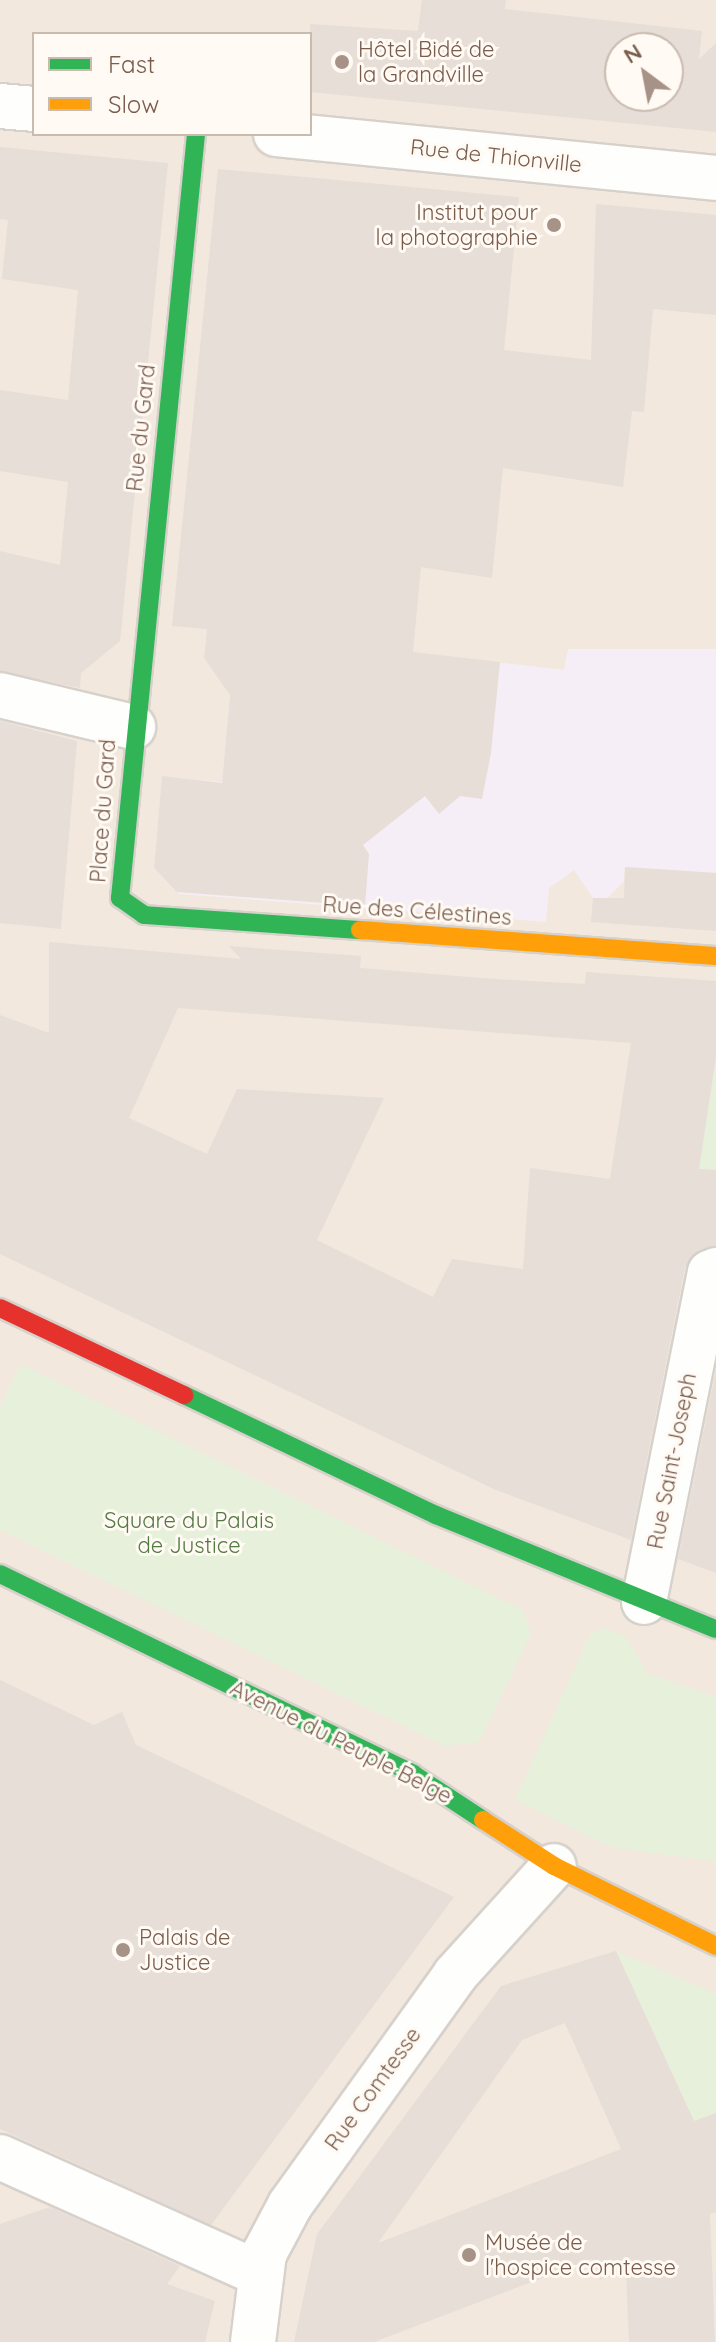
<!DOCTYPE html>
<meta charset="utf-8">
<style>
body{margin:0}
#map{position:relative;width:716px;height:2342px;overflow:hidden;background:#f9f5f0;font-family:Quicksand,sans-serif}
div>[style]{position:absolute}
.residential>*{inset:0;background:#f2e8de}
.education>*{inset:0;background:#f6eef6}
.green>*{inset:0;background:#e7f0db}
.building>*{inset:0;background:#e6ded7}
.roads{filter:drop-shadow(2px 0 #d7d1cb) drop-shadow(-2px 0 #d7d1cb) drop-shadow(0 2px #d7d1cb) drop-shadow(0 -2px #d7d1cb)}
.street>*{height:44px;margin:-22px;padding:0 22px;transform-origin:22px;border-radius:22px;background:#fefefd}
.fast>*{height:18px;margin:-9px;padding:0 9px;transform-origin:9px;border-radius:9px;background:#30b455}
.slow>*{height:18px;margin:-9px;padding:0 9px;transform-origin:9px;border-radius:9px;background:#ff9f0a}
.jam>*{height:18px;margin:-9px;padding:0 9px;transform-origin:9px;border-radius:9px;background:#e5322d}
.dots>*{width:22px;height:22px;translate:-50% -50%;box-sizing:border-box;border:4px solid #fffaf3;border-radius:50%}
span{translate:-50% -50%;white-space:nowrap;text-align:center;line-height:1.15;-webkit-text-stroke:6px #fffaf3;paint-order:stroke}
.poi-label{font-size:22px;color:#7a5c4d}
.left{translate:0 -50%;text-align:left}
.right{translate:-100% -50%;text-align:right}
.street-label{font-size:22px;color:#7a5c4d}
.park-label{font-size:22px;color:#537a41}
.legend{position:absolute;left:32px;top:32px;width:280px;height:104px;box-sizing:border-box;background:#fffaf3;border:2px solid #cabbb1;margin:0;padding:10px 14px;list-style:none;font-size:24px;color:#7a5c4d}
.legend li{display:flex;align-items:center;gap:16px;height:40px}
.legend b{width:40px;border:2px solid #cabbb1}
.north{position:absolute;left:604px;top:32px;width:80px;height:80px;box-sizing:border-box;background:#fffaf3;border:2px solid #cabbb1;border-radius:50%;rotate:328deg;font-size:22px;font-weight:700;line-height:32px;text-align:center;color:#7a5c4d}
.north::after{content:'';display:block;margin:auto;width:28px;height:36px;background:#a69286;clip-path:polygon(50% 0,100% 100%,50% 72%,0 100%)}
</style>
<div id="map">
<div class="residential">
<i style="clip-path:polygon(evenodd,0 0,716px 0,716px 2342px,0 2342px,0 0,34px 34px,310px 34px,310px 134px,34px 134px,34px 34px,0 0,620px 48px,668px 48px,668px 96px,620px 96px,620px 48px)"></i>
</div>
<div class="education">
<i style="clip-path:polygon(207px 629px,564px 670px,568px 649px,716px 649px,716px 873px,625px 867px,624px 881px,607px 898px,593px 898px,574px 870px,549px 888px,546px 922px,179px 894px,154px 868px,162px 777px,222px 782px,230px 693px,204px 658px)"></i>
</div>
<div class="green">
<i style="clip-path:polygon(716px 1057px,716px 1183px,697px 1180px)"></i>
<i style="clip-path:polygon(21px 1364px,523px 1610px,531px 1634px,479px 1742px,445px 1746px,0 1530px,0 1407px)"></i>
<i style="clip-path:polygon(603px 1627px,626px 1637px,648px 1674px,716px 1697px,716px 1861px,613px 1848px,515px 1800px,589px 1636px)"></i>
<i style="clip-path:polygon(616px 1951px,716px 1994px,716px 2113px,694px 2121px)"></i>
</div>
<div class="building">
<i style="clip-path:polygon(evenodd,422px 0,506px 0,505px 9px,702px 31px,699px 59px,716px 43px,716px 132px,310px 92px,310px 24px,418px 31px,422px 0,620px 48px,668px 48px,668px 96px,620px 96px,620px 48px)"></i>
<i style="clip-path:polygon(0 147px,168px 163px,120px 641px,81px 673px,80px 688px,0 671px,0 551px,60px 565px,68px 482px,0 471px,0 390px,68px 400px,78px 290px,2px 279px,8px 220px,0 219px)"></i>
<i style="clip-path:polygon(218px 169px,519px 197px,504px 350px,591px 360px,596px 204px,716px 215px,716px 315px,653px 309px,644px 412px,632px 411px,623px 487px,503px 468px,492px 578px,421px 567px,413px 652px,500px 662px,491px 753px,482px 799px,460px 796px,439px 814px,425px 796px,363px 845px,369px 854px,365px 906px,177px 892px,154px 868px,162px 776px,222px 783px,230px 695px,204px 658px,207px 629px,172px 626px)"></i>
<i style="clip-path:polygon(0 721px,77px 741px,61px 929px,0 923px)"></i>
<i style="clip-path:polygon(625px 867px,716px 873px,716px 931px,591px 922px,593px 898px,624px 898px)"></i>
<i style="clip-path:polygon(evenodd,49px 942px,241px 959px,229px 946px,361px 956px,360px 968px,494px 979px,585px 984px,586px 972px,716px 981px,716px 1057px,699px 1169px,716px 1170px,716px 1245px,698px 1251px,685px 1268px,631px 1540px,496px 1490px,0 1254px,0 1015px,49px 1033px,49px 942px,178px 1008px,631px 1043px,610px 1179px,530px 1168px,523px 1269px,452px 1259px,433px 1297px,317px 1240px,384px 1098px,237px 1089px,207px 1154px,129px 1118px,178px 1008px)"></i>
<i style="clip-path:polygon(716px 1370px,716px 1573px,678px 1559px)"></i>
<i style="clip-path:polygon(0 1680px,94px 1725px,122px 1712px,136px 1745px,454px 1897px,211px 2225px,0 2129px)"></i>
<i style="clip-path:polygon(evenodd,616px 1951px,694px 2121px,716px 2113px,716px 2212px,710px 2214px,715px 2342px,629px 2342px,626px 2271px,600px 2280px,592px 2259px,374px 2342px,294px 2342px,317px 2234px,501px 1986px,616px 1951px,565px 2023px,621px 2149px,378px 2243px,522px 2040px,565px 2023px)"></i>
<i style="clip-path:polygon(50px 2207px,180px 2266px,167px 2284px,215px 2301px,205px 2342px,0 2342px,0 2224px)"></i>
</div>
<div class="roads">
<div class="street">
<i style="left:0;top:106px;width:34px;rotate:5deg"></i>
<i style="left:276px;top:134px;width:442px;rotate:5.7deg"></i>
<i style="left:0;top:695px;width:137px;rotate:13.5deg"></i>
<i style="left:644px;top:1602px;width:336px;rotate:-78.7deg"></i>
<i style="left:710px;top:1273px;width:7px;rotate:-27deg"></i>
<i style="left:0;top:2157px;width:285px;rotate:24.2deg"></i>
<i style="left:253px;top:2342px;width:89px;rotate:-82.9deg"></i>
<i style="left:264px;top:2254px;width:55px;rotate:-62deg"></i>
<i style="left:290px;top:2205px;width:283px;rotate:-54.3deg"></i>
<i style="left:455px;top:1975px;width:147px;rotate:-47.8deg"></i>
</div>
<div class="fast">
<i style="left:196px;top:134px;width:768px;rotate:95.68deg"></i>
<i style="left:120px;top:898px;width:29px;rotate:35deg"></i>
<i style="left:144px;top:915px;width:217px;rotate:4deg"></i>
<i style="left:184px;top:1395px;width:279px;rotate:25.5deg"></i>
<i style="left:436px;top:1515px;width:302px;rotate:22.2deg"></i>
<i style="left:0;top:1574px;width:459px;rotate:25.8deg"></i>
<i style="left:413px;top:1774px;width:84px;rotate:33.3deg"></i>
</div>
<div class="slow">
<i style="left:360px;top:930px;width:357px;rotate:4.2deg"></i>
<i style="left:483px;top:1820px;width:85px;rotate:32.9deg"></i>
<i style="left:554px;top:1866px;width:181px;rotate:26.3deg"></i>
</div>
<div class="jam">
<i style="left:0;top:1308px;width:204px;rotate:25.3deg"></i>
</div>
</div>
<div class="dots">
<i style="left:342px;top:62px;background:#a69286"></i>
<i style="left:554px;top:225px;background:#a69286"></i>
<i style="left:123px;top:1950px;background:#a69286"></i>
<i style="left:469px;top:2255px;background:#a69286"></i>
</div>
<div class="poi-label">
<span class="left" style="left:358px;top:62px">Hôtel Bidé de<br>la Grandville</span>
<span class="right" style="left:538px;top:225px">Institut pour<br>la photographie</span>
<span class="left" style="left:139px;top:1950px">Palais de<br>Justice</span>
<span class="left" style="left:485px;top:2255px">Musée de<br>l'hospice comtesse</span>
</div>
<div class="street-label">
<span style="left:496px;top:156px;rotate:6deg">Rue de Thionville</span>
<span style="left:141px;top:428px;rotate:-84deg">Rue du Gard</span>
<span style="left:103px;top:811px;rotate:-86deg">Place du Gard</span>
<span style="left:417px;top:911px;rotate:4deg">Rue des Célestines</span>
<span style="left:672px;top:1461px;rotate:-79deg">Rue Saint-Joseph</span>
<span style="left:341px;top:1742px;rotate:27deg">Avenue du Peuple Belge</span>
<span style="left:373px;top:2089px;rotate:-54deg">Rue Comtesse</span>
</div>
<div class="park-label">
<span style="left:189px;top:1533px">Square du Palais<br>de Justice</span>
</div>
<ul class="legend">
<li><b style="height:10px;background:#30b455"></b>Fast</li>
<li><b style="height:10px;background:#ff9f0a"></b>Slow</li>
</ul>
<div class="north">N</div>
</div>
